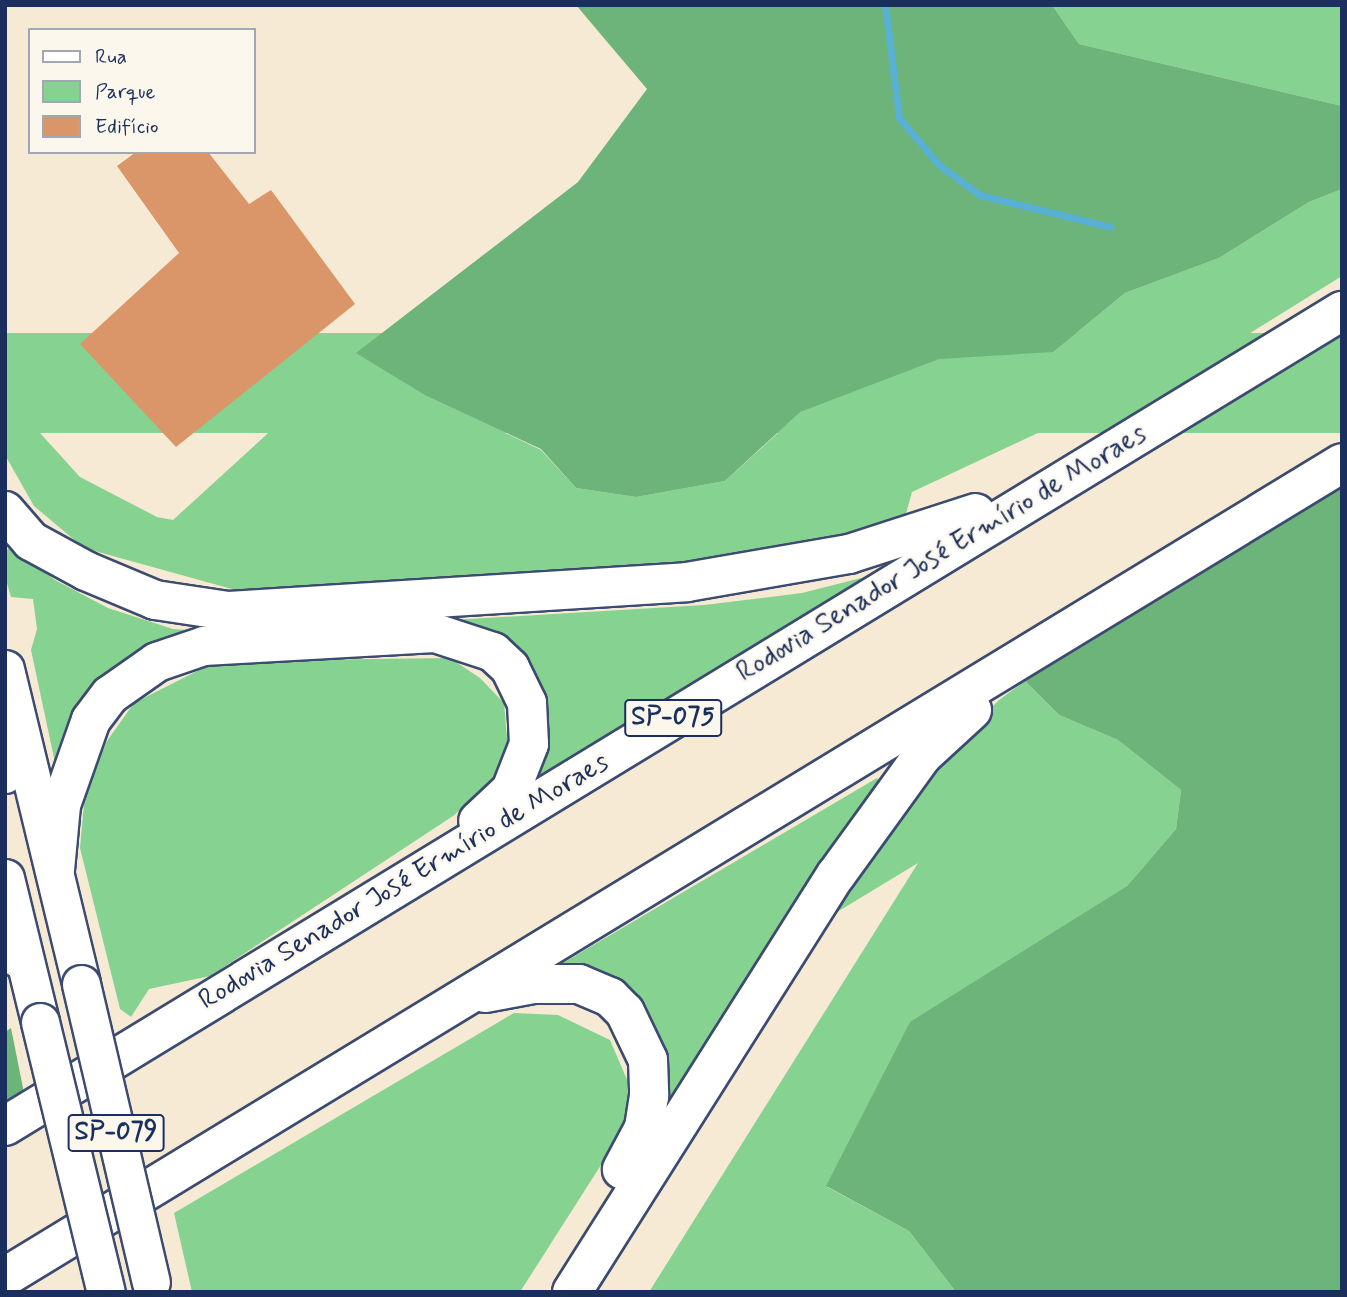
<!DOCTYPE html>
<meta charset="utf-8">
<style>
body{margin:0}
#map{position:relative;width:1347px;height:1297px;overflow:hidden;background:#f7ead5;font-family:Mynerve,sans-serif}
div>[style]{position:absolute}
.green>*{inset:0;background:#86d290;transform-origin:0 0}
.forest>*{inset:0;background:#6cb47a}
.stream>*{height:7px;margin:-3.5px;padding:0 3.5px;transform-origin:3.5px;border-radius:3.5px;background:#58b1d5}
.building>*{inset:0;background:#da9568}
.roads{filter:drop-shadow(2px 0 #3c4b70) drop-shadow(-2px 0 #3c4b70) drop-shadow(0 2px #3c4b70) drop-shadow(0 -2px #3c4b70)}
.secondary>*{height:33px;margin:-16.5px;padding:0 16.5px;transform-origin:16.5px;border-radius:16.5px;background:#fff}
.primary>*{height:37px;margin:-18.5px;padding:0 18.5px;transform-origin:18.5px;border-radius:18.5px;background:#fff}
.motorway>*{height:38px;margin:-19px;padding:0 19px;transform-origin:19px;border-radius:19px;background:#fff}
.bridges{filter:drop-shadow(2px 0 #3c4b70) drop-shadow(-2px 0 #3c4b70) drop-shadow(0 2px #3c4b70) drop-shadow(0 -2px #3c4b70)}
.primary-bridge>*{height:37px;margin:-18.5px;padding:0 18.5px;transform-origin:18.5px;border-radius:18.5px;background:#fff}
span{translate:-50% -50%;white-space:nowrap;text-align:center;line-height:1.15;-webkit-text-stroke:5px #fbf7ec;paint-order:stroke}
.shield-label span{padding:2px 5px;background:#fbf7ec;border:2px solid;border-radius:5px;-webkit-text-stroke-width:0}
.shield-label{font-size:26px;color:#1b2f5e;font-weight:700}
.street-label{font-size:28px;color:#1b2f5e}
.frame{position:absolute;inset:0;border:7px solid #1b2f5e;pointer-events:none}
.legend{position:absolute;left:28px;top:28px;width:228px;height:126px;box-sizing:border-box;background:#fbf7ec;border:2px solid #a1a7b3;margin:0;padding:9px 12px;list-style:none;font-size:21px;color:#1b2f5e}
.legend li{display:flex;align-items:center;gap:14px;height:35px}
.legend b{width:35px;border:2px solid #a1a7b3}
</style>
<div id="map">
<div class="green">
<i style="clip-path:polygon(1052px 5px,1342px 5px,1342px 106px,1079px 44px)"></i>
<i style="clip-path:polygon(1342px 189px,1342px 276px,1247px 335px,912px 492px,903px 524px,689px 567px,239px 591px,84px 548px,34px 506px,5px 455px,5px 384px,30px 422px,80px 477px,157px 517px,173px 520px,356px 353px,425px 395px,541px 450px,576px 488px,636px 497px,725px 481px,800px 413px,939px 359px,1053px 352px,1125px 293px,1219px 258px,1309px 202px)"></i>
<i style="left:1342px;top:333px;width:100px;height:1566px;rotate:90deg"></i>
<i style="clip-path:polygon(11px 547px,55px 580px,108px 608px,173px 629px,205px 631px,162px 652px,57px 772px,31px 650px,37px 629px,33px 599px,11px 597px,5px 577px,5px 551px)"></i>
<i style="clip-path:polygon(869px 576px,533px 782px,544px 761px,546px 736px,538px 702px,419px 622px,704px 605px,802px 593px)"></i>
<i style="clip-path:polygon(450px 658px,480px 678px,504px 703px,508px 750px,493px 782px,453px 816px,210px 976px,149px 989px,131px 1017px,120px 1009px,80px 848px,85px 792px,107px 741px,134px 703px,217px 661px)"></i>
<i style="clip-path:polygon(1025px 681px,1059px 715px,1118px 740px,1181px 790px,1176px 829px,1127px 886px,1017px 956px,827px 1187px,909px 1231px,956px 1292px,649px 1292px,918px 863px,819px 923px,951px 748px,999px 700px)"></i>
<i style="clip-path:polygon(877px 778px,880px 783px,646px 1153px,660px 1067px,551px 970px)"></i>
<i style="clip-path:polygon(514px 1013px,558px 1015px,610px 1040px,631px 1089px,629px 1121px,520px 1292px,192px 1292px,174px 1213px)"></i>
</div>
<div class="forest">
<i style="clip-path:polygon(576px 5px,1052px 5px,1079px 44px,1342px 106px,1342px 189px,1309px 202px,1219px 258px,1125px 293px,1053px 352px,939px 359px,800px 412px,725px 481px,636px 497px,576px 488px,541px 449px,425px 395px,356px 353px,578px 182px,647px 89px)"></i>
<i style="clip-path:polygon(1342px 487px,1342px 1292px,956px 1292px,909px 1231px,826px 1186px,910px 1022px,1127px 886px,1176px 829px,1181px 790px,1118px 740px,1059px 715px,1025px 681px)"></i>
<i style="clip-path:polygon(11px 1028px,24px 1093px,5px 1104px,5px 1032px)"></i>
</div>
<div class="stream">
<i style="left:885px;top:5px;width:114px;rotate:82.9deg"></i>
<i style="left:899px;top:118px;width:62px;rotate:49.6deg"></i>
<i style="left:939px;top:165px;width:51px;rotate:36.2deg"></i>
<i style="left:980px;top:195px;width:134px;rotate:13.8deg"></i>
</div>
<div class="building">
<i style="clip-path:polygon(136px 152px,208px 152px,249px 204px,271px 190px,355px 304px,176px 447px,80px 344px,179px 253px,117px 166px)"></i>
</div>
<div class="roads">
<div class="secondary">
<i style="left:5px;top:776px;width:23px;rotate:-43deg"></i>
<i style="left:22px;top:760px;width:10px;rotate:-79deg"></i>
</div>
<div class="primary">
<i style="left:5px;top:669px;width:324px;rotate:76.4deg"></i>
<i style="left:5px;top:878px;width:148px;rotate:76.3deg"></i>
</div>
<div class="motorway">
<i style="left:5px;top:511px;width:40px;rotate:49deg"></i>
<i style="left:31px;top:541px;width:63px;rotate:28.6deg"></i>
<i style="left:86px;top:571px;width:75px;rotate:22.8deg"></i>
<i style="left:155px;top:600px;width:74px;rotate:8.6deg"></i>
<i style="left:228px;top:611px;width:460px;rotate:-3.6deg"></i>
<i style="left:687px;top:582px;width:164px;rotate:-9.8deg"></i>
<i style="left:849px;top:554px;width:133px;rotate:-17.9deg"></i>
<i style="left:55px;top:870px;width:65px;rotate:-84.7deg"></i>
<i style="left:61px;top:805px;width:90px;rotate:-70.6deg"></i>
<i style="left:91px;top:720px;width:31px;rotate:-53deg"></i>
<i style="left:110px;top:695px;width:57px;rotate:-35.1deg"></i>
<i style="left:157px;top:662px;width:50px;rotate:-18.8deg"></i>
<i style="left:204px;top:646px;width:231px;rotate:-3.2deg"></i>
<i style="left:435px;top:633px;width:61px;rotate:18.1deg"></i>
<i style="left:493px;top:652px;width:23px;rotate:43deg"></i>
<i style="left:510px;top:668px;width:39px;rotate:64deg"></i>
<i style="left:527px;top:703px;width:41px;rotate:87.2deg"></i>
<i style="left:529px;top:744px;width:49px;rotate:111.4deg"></i>
<i style="left:511px;top:790px;width:45px;rotate:136.8deg"></i>
<i style="left:5px;top:943px;width:20px;rotate:49deg"></i>
<i style="left:485px;top:993px;width:49px;rotate:-10.6deg"></i>
<i style="left:533px;top:984px;width:46px"></i>
<i style="left:579px;top:984px;width:34px;rotate:23deg"></i>
<i style="left:610px;top:997px;width:21px;rotate:45deg"></i>
<i style="left:625px;top:1012px;width:53px;rotate:64.4deg"></i>
<i style="left:648px;top:1060px;width:36px;rotate:88deg"></i>
<i style="left:649px;top:1096px;width:32px;rotate:99deg"></i>
<i style="left:644px;top:1128px;width:47px;rotate:118.2deg"></i>
<i style="left:5px;top:1126px;width:1566px;rotate:-31.37deg"></i>
<i style="left:5px;top:1277px;width:1565px;rotate:-31.33deg"></i>
<i style="left:572px;top:1292px;width:494px;rotate:-57.7deg"></i>
<i style="left:836px;top:875px;width:147px;rotate:-54.1deg"></i>
<i style="left:922px;top:756px;width:68px;rotate:-42.6deg"></i>
</div>
</div>
<div class="bridges">
<div class="primary-bridge">
<i style="left:81px;top:984px;width:306px;rotate:76.8deg"></i>
<i style="left:40px;top:1022px;width:278px;rotate:76.3deg"></i>
</div>
</div>
<div class="shield-label">
<span style="left:673px;top:718px">SP-075</span>
<span style="left:116px;top:1133px">SP-079</span>
</div>
<div class="street-label">
<span style="left:942px;top:554px;rotate:-31deg">Rodovia Senador José Ermírio de Moraes</span>
<span style="left:404px;top:882px;rotate:-31deg">Rodovia Senador José Ermírio de Moraes</span>
</div>
<div class="frame"></div>
<ul class="legend">
<li><b style="height:9px;background:#fff"></b>Rua</li>
<li><b style="height:19px;background:#86d290"></b>Parque</li>
<li><b style="height:19px;background:#da9568"></b>Edifício</li>
</ul>
</div>
